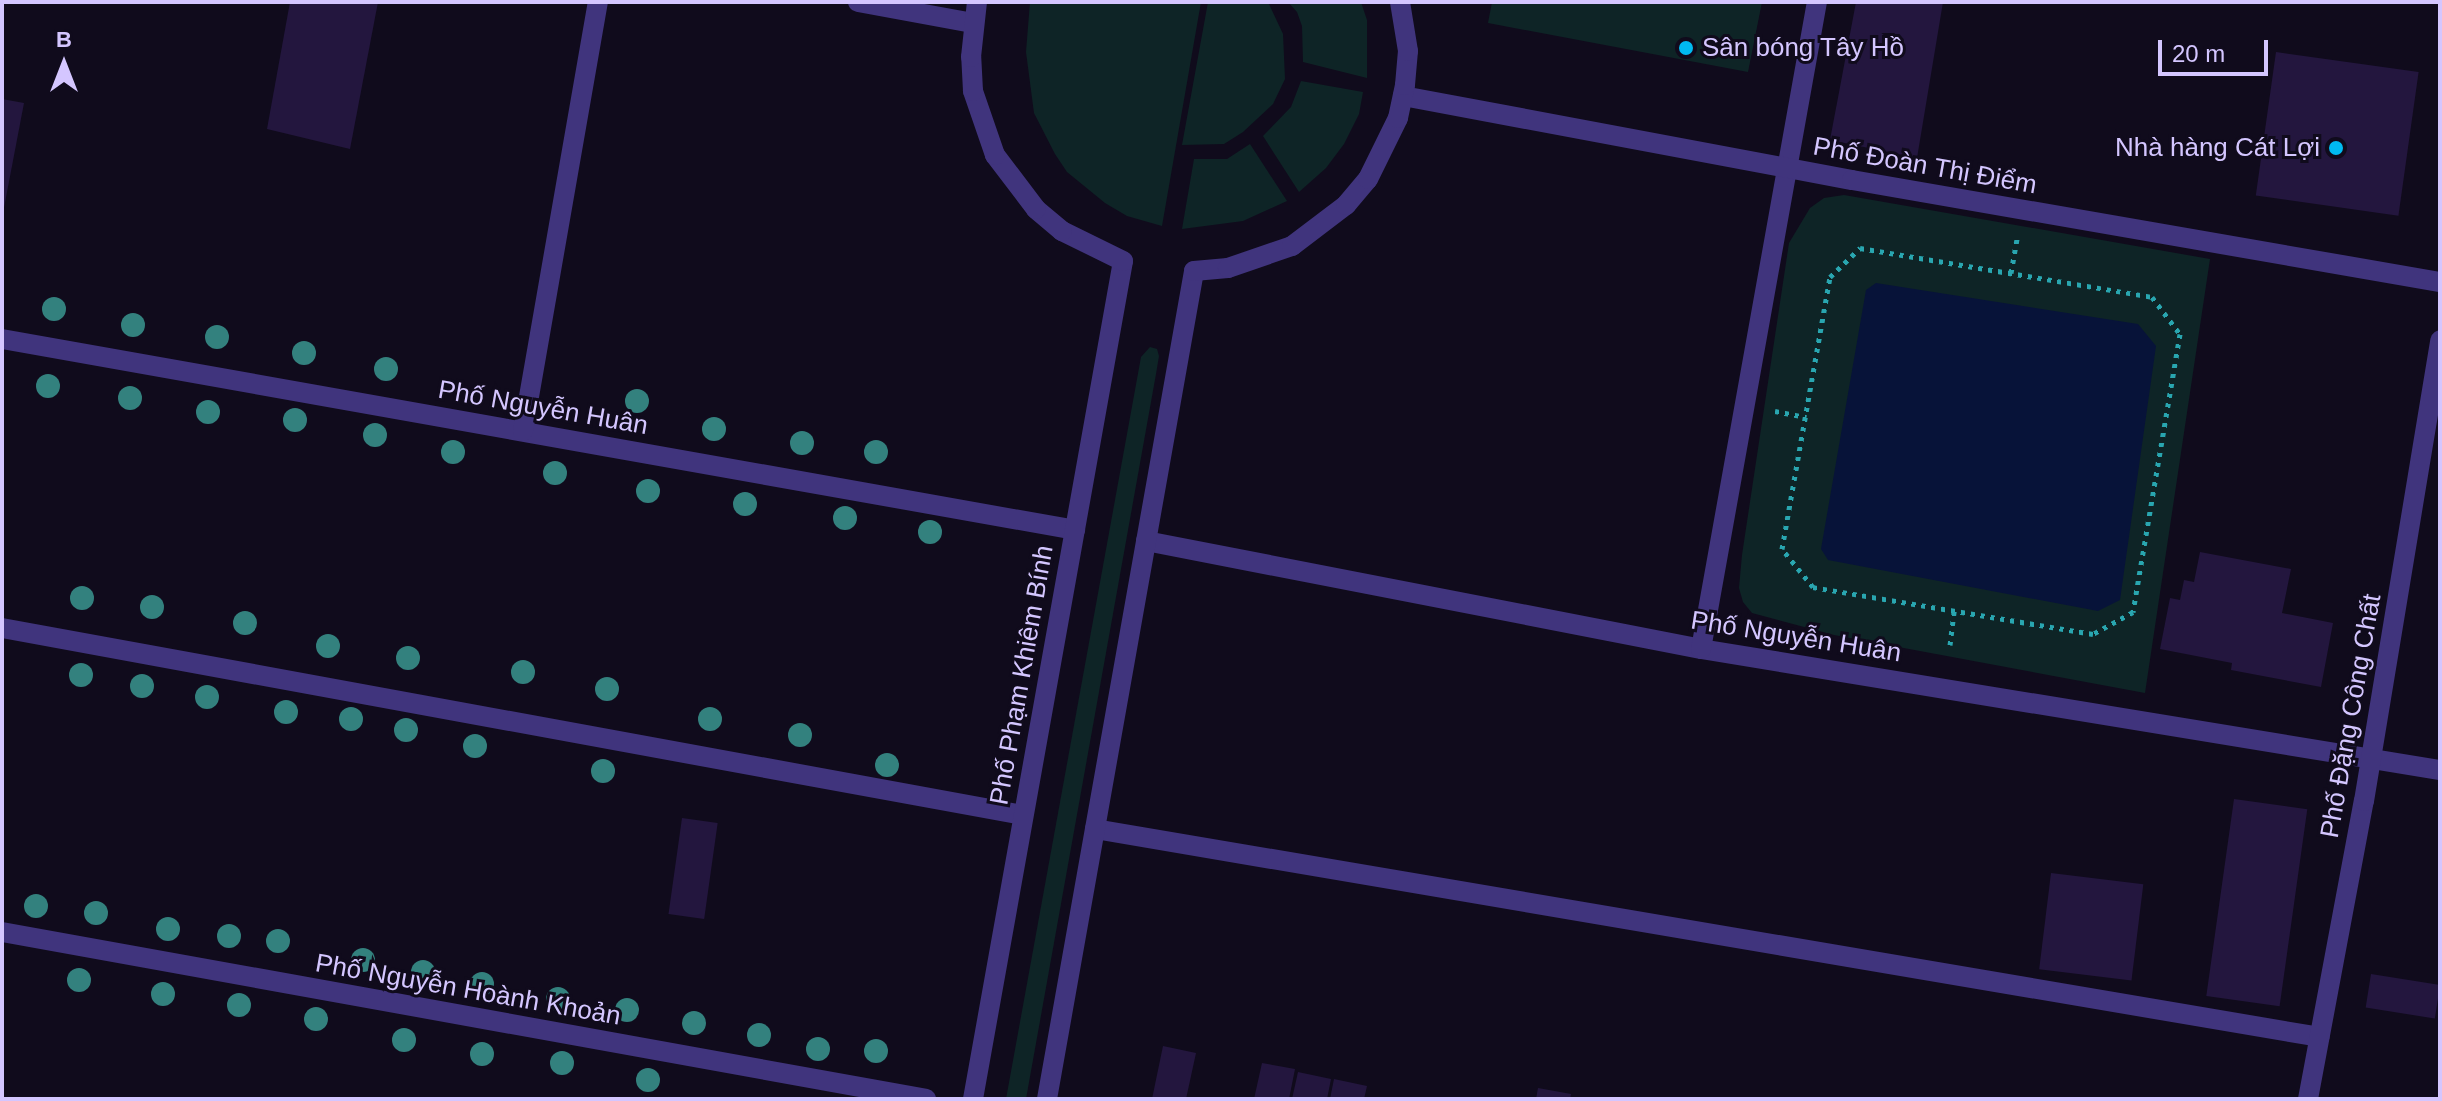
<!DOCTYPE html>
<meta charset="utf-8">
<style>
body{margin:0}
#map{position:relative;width:2442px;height:1101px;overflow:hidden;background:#100b1c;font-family:Arial,sans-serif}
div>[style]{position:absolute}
.green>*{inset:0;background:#0e2426}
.water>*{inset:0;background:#071339}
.building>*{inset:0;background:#23163e;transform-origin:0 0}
.path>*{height:5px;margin-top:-2.5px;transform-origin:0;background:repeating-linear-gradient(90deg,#29a6b0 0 4px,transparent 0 10px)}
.minor>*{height:20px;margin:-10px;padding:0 10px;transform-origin:10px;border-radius:10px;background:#40347d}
.tertiary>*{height:20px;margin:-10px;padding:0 10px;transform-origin:10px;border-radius:10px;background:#40347d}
.trees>*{width:24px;height:24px;margin:-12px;border-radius:50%;background:#33817e}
.dots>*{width:22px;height:22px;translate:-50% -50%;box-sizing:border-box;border:4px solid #100b1c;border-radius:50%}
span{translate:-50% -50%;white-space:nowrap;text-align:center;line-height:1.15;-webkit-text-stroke:6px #100b1c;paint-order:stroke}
.poi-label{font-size:26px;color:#d4c6ff}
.left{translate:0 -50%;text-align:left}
.right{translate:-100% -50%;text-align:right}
.street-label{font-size:26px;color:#d4c6ff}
.frame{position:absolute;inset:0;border:4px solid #d4c6ff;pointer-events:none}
.north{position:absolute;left:24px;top:24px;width:80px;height:80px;-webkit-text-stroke:6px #100b1c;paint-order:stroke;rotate:0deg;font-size:22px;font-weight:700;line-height:32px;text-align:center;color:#d4c6ff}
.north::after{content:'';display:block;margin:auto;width:28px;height:36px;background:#d4c6ff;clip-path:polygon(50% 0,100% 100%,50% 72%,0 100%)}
.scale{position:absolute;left:2158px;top:40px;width:110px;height:36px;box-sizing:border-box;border:4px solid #d4c6ff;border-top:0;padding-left:10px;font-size:24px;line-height:28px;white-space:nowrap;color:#d4c6ff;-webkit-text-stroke:6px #100b1c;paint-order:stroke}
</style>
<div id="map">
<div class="green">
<i style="clip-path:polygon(1030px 2px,1201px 2px,1162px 226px,1127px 216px,1105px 203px,1067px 172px,1055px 154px,1034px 113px,1026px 52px)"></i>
<i style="clip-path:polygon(1208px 2px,1268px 2px,1283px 34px,1285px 79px,1273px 104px,1243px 132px,1224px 144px,1182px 145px)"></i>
<i style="clip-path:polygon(1288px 2px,1361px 2px,1367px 20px,1367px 78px,1303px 62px,1302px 26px,1297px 12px)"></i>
<i style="clip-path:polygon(1492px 2px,1762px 2px,1748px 72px,1488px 23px)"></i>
<i style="clip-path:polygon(1301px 81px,1363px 92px,1359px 114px,1344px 144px,1326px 168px,1299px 192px,1263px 136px,1291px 107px)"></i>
<i style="clip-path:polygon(1250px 144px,1287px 201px,1243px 221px,1182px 229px,1194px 159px,1227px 159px)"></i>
<i style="clip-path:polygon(1844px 195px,2210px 259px,2145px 693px,1834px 635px,1752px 613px,1743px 602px,1739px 588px,1742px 555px,1789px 243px,1810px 208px,1824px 198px)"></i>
<i style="clip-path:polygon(1150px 347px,1157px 349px,1159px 356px,1156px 374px,1026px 1099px,1006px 1099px,1141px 357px)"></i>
</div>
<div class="water">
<i style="clip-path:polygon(1876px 283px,2138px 324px,2156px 346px,2120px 600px,2098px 611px,1828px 560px,1821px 549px,1866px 290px)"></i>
</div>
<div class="building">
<i style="clip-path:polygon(290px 2px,378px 2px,350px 149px,267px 129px)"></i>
<i style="clip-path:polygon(1856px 2px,1943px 2px,1917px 158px,1830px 140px)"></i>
<i style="left:2276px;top:52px;width:144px;height:145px;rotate:8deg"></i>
<i style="clip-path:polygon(2px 99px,24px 103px,3px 213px,2px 212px)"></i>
<i style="clip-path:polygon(2200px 552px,2291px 569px,2282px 613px,2333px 623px,2321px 687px,2231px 670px,2232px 663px,2160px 649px,2170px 598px,2180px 600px,2184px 580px,2194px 582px)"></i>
<i style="left:2234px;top:799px;width:74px;height:199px;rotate:8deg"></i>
<i style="left:682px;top:818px;width:36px;height:97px;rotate:8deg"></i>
<i style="left:2051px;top:873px;width:93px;height:97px;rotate:7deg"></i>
<i style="left:2371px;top:974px;width:70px;height:34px;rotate:9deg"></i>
<i style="clip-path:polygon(1163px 1046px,1196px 1053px,1186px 1099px,1152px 1099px)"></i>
<i style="clip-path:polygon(1262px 1063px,1295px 1069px,1289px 1099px,1254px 1099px)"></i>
<i style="clip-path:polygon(1298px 1072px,1331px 1079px,1327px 1099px,1292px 1099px)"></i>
<i style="clip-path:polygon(1334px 1079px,1367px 1086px,1364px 1099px,1330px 1099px)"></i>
<i style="clip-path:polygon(1538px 1088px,1571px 1094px,1570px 1099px,1536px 1099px)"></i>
</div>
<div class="path">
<i style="left:1860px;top:248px;width:296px;rotate:9.5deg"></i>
<i style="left:2152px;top:297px;width:46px;rotate:52.9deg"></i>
<i style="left:2180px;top:334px;width:282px;rotate:99.6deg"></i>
<i style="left:2133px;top:612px;width:46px;rotate:151.2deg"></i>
<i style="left:2093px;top:634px;width:284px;rotate:-170.5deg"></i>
<i style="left:1813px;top:587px;width:49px;rotate:-129.2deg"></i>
<i style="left:1782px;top:549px;width:276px;rotate:-80deg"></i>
<i style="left:1830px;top:277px;width:42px;rotate:-44deg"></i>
<i style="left:2011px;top:273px;width:36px;rotate:-80deg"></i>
<i style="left:1775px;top:411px;width:32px;rotate:11deg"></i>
<i style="left:1950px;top:645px;width:35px;rotate:-83deg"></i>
</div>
<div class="minor">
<i style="left:858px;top:2px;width:116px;rotate:10.4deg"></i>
<i style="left:2px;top:339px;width:1090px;rotate:10.09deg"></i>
<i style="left:523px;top:431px;width:436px;rotate:-80.1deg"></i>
<i style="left:1146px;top:541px;width:565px;rotate:11.01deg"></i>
<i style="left:1701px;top:649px;width:749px;rotate:9.3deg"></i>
<i style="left:2px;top:628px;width:1038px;rotate:10.38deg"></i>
<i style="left:1701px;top:649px;width:657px;rotate:-79.84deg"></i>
<i style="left:1095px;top:829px;width:1242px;rotate:9.64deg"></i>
<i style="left:2px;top:932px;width:939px;rotate:10.24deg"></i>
<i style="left:2308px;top:1099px;width:303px;rotate:-79.4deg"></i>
<i style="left:2364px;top:801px;width:467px;rotate:-80.6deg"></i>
</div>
<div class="tertiary">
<i style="left:1403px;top:96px;width:457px;rotate:10.6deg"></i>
<i style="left:1852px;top:180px;width:597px;rotate:9.84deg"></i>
<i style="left:973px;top:1099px;width:851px;rotate:-79.85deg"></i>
<i style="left:1123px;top:261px;width:68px;rotate:-153.8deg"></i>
<i style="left:1062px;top:231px;width:34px;rotate:-140deg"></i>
<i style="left:1036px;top:209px;width:68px;rotate:-127.2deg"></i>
<i style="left:995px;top:155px;width:68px;rotate:-109deg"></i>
<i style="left:973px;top:91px;width:34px;rotate:-93deg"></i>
<i style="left:971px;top:57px;width:55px;rotate:-83.8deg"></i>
<i style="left:1047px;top:1099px;width:841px;rotate:-79.93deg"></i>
<i style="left:1194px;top:271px;width:34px;rotate:-5deg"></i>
<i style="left:1228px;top:268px;width:68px;rotate:-19deg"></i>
<i style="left:1292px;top:246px;width:68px;rotate:-37.2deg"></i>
<i style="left:1346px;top:205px;width:34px;rotate:-50deg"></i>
<i style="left:1368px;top:179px;width:68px;rotate:-63.8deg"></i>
<i style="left:1398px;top:118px;width:34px;rotate:-78deg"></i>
<i style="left:1405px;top:85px;width:34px;rotate:-85deg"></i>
<i style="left:1408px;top:51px;width:50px;rotate:-99.3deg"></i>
</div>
<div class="trees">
<i style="left:54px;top:309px"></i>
<i style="left:133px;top:325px"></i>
<i style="left:217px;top:337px"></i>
<i style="left:304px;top:353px"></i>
<i style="left:386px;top:369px"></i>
<i style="left:48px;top:386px"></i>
<i style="left:130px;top:398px"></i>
<i style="left:637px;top:401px"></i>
<i style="left:208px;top:412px"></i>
<i style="left:295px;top:420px"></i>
<i style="left:714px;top:429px"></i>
<i style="left:375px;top:435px"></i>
<i style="left:802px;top:443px"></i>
<i style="left:453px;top:452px"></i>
<i style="left:876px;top:452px"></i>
<i style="left:555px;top:473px"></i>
<i style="left:648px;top:491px"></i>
<i style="left:745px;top:504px"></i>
<i style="left:845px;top:518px"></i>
<i style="left:930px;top:532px"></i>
<i style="left:82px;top:598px"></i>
<i style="left:152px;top:607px"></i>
<i style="left:245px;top:623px"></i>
<i style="left:328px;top:646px"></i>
<i style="left:408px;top:658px"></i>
<i style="left:523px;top:672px"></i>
<i style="left:81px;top:675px"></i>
<i style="left:142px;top:686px"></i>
<i style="left:607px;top:689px"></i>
<i style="left:207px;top:697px"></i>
<i style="left:286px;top:712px"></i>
<i style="left:351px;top:719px"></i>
<i style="left:710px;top:719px"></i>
<i style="left:406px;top:730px"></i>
<i style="left:800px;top:735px"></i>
<i style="left:475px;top:746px"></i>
<i style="left:887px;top:765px"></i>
<i style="left:603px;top:771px"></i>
<i style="left:36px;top:906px"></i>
<i style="left:96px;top:913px"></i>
<i style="left:168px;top:929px"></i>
<i style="left:229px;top:936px"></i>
<i style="left:278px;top:941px"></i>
<i style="left:363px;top:960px"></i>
<i style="left:423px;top:972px"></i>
<i style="left:79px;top:980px"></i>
<i style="left:482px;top:984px"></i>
<i style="left:163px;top:994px"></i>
<i style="left:558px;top:999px"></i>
<i style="left:239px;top:1005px"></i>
<i style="left:627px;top:1010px"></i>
<i style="left:316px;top:1019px"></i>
<i style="left:694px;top:1023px"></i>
<i style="left:759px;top:1035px"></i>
<i style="left:404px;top:1040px"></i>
<i style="left:818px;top:1049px"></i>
<i style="left:876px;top:1051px"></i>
<i style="left:482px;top:1054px"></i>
<i style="left:562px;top:1063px"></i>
<i style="left:648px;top:1080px"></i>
</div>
<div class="dots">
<i style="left:1686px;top:48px;background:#00baf1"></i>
<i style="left:2336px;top:148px;background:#00baf1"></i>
</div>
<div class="poi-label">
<span class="left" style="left:1702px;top:48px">Sân bóng Tây Hồ</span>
<span class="right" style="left:2320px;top:148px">Nhà hàng Cát Lợi</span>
</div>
<div class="street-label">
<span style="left:1925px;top:166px;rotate:10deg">Phố Đoàn Thị Điểm</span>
<span style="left:543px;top:408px;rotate:10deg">Phố Nguyễn Huân</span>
<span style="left:1796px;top:637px;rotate:9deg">Phố Nguyễn Huân</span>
<span style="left:1022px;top:675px;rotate:-80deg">Phố Phạm Khiêm Bính</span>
<span style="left:2351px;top:716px;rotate:-80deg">Phố Đặng Công Chất</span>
<span style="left:468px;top:990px;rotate:10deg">Phố Nguyễn Hoành Khoản</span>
</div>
<div class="frame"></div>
<div class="north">B</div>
<div class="scale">20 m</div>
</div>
